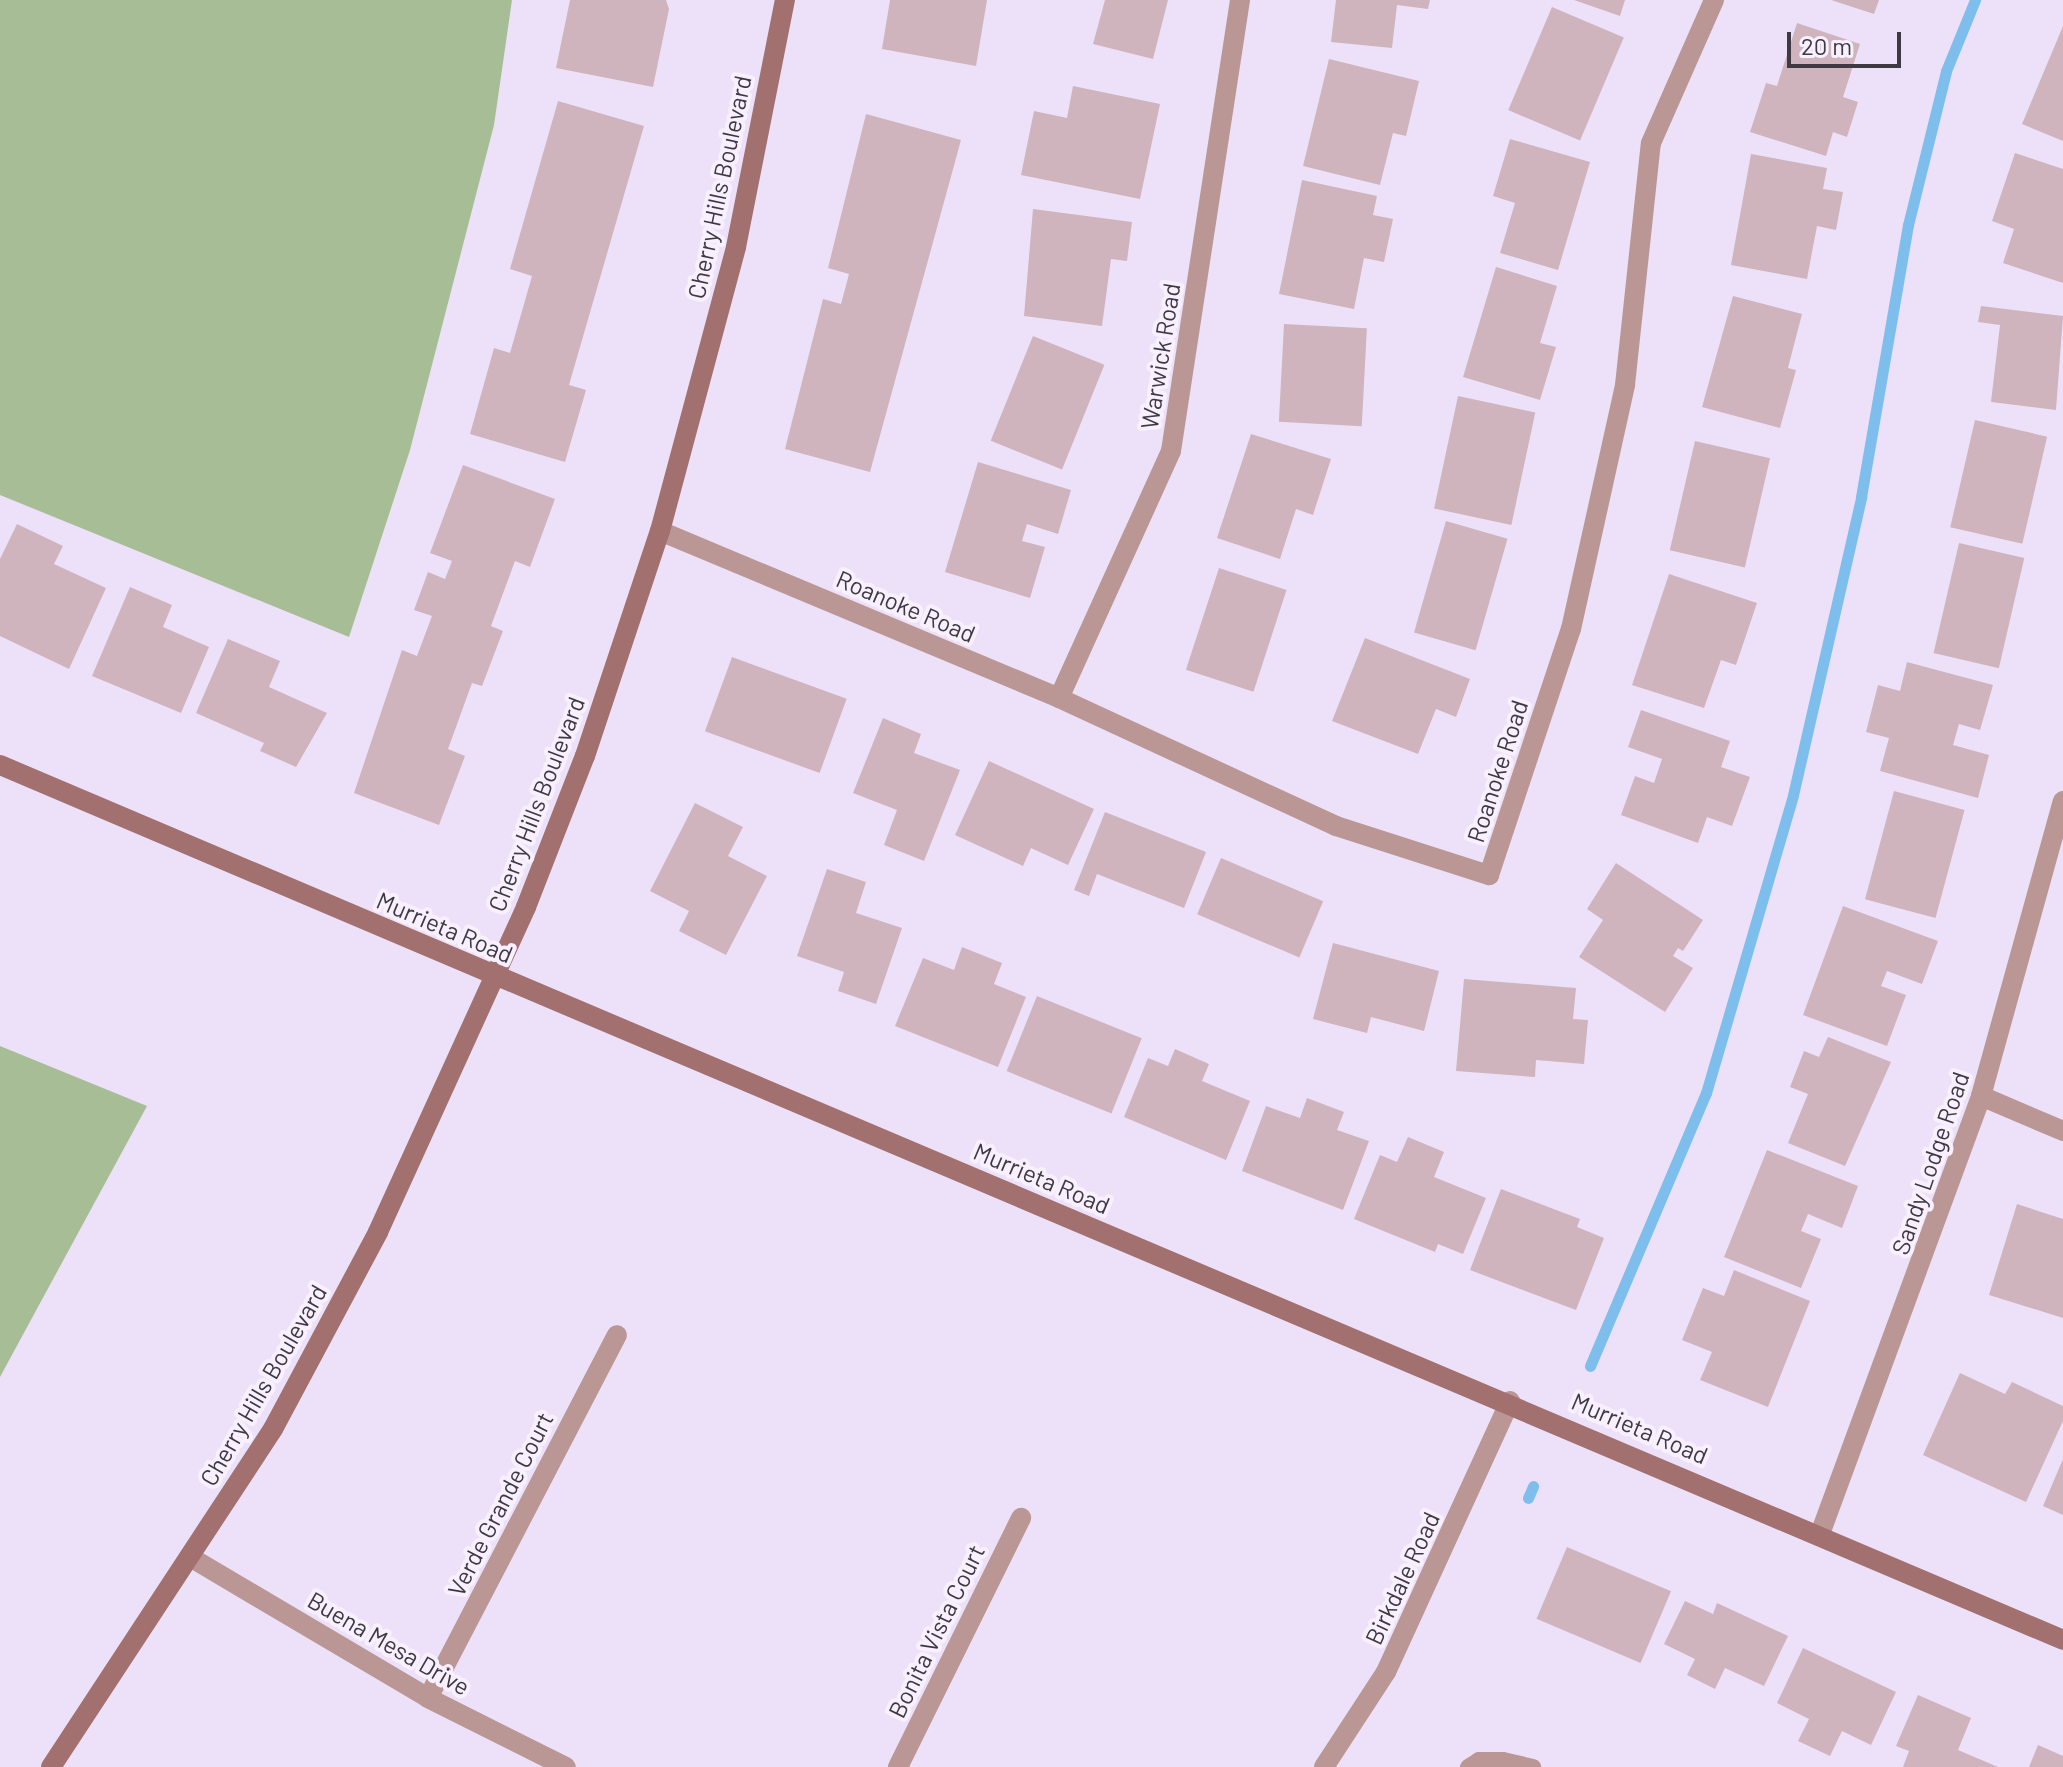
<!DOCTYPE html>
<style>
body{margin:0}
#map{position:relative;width:2063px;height:1767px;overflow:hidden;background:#ede1f9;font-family:Barlow,sans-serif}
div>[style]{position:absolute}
.green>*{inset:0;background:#a7bd96}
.stream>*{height:11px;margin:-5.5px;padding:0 5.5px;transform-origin:5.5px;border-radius:5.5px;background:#7dbeed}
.building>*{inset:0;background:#cfb4bd;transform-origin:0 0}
.lane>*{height:16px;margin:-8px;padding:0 8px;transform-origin:8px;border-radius:8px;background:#ba9795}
.street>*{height:20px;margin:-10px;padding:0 10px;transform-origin:10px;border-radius:10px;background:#ba9795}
.secondary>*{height:20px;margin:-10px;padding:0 10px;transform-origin:10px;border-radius:10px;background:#a2706f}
span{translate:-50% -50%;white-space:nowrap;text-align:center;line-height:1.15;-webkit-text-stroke:8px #f8f0ff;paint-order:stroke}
.street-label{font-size:24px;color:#3e3942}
.scale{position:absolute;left:1787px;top:32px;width:114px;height:36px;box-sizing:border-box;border:4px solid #3e3942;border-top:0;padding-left:10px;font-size:24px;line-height:28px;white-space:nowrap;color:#3e3942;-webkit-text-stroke:6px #f8f0ff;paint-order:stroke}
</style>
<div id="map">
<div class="green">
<i style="clip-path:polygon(0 0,512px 0,494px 125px,410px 450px,349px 637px,0 495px)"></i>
<i style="clip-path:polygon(0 1046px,147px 1106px,0 1377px)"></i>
</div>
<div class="stream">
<i style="left:1590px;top:1366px;width:297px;rotate:-67deg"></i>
<i style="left:1706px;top:1093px;width:310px;rotate:-73.7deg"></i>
<i style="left:1793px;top:795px;width:306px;rotate:-77.1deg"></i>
<i style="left:1861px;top:497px;width:276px;rotate:-80.2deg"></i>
<i style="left:1908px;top:225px;width:159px;rotate:-76.1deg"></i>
<i style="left:1946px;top:71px;width:77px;rotate:-67.8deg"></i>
<i style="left:1528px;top:1498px;width:13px;rotate:-67deg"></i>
</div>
<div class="building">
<i style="clip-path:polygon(570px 0,666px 0,669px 9px,653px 87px,556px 68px)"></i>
<i style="clip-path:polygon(890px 0,987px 0,976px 66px,882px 49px)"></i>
<i style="clip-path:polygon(1105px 0,1168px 0,1153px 59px,1093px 44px)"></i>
<i style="clip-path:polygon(1336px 0,1430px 0,1428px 9px,1397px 5px,1392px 48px,1331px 42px)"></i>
<i style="clip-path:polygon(1574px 0,1625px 0,1620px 16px)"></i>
<i style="clip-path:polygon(1831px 0,1879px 0,1874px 14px)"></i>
<i style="left:1552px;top:7px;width:78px;height:112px;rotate:23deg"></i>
<i style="clip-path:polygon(1797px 23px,1860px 44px,1843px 97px,1858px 102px,1847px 137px,1833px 132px,1826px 156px,1750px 132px,1766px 83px,1777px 86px)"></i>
<i style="clip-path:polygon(2063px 26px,2063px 141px,2022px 124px)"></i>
<i style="clip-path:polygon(1329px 59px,1419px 81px,1406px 136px,1393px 133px,1380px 185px,1303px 166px)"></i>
<i style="clip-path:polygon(1073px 86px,1160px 104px,1140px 199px,1021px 175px,1034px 111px,1067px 118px)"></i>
<i style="clip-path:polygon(558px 101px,644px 126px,569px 385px,586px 390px,565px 462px,470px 434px,494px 348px,510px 353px,532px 276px,510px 269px)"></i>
<i style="clip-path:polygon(866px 114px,961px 140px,870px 472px,785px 449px,823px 299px,841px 304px,849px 274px,828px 268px)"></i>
<i style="clip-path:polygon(1510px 139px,1590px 162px,1558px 270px,1500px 253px,1515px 203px,1493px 196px)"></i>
<i style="clip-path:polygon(2015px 153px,2063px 169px,2063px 283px,2003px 263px,2014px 229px,1992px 221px)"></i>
<i style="clip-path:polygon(1751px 154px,1827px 168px,1823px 189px,1843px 192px,1836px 230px,1817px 226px,1807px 279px,1731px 265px)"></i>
<i style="clip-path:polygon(1302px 180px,1377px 196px,1373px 215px,1393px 219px,1384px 262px,1364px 258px,1354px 309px,1279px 294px)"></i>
<i style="clip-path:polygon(1033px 209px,1132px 222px,1127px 261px,1111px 259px,1102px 326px,1024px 316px)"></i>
<i style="clip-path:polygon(1496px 267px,1557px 286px,1540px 343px,1556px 347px,1540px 400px,1463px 377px)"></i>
<i style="clip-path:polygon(1733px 296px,1802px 314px,1788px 368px,1796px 370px,1780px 428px,1702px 407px)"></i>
<i style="clip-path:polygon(1981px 306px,2063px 316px,2056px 410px,1991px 402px,2000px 325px,1978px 322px)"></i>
<i style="left:1284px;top:324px;width:83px;height:98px;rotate:3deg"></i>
<i style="left:1033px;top:336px;width:77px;height:113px;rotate:22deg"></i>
<i style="left:1458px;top:396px;width:79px;height:115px;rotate:12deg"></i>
<i style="left:1975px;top:420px;width:74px;height:110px;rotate:13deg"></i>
<i style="clip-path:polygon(1251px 434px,1331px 459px,1313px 515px,1296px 509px,1280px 559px,1217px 538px)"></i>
<i style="left:1695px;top:441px;width:77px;height:112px;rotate:13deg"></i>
<i style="clip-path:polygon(978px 462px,1071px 490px,1058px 534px,1027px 524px,1022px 541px,1045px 547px,1030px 598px,945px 572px)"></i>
<i style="clip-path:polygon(463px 465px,555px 499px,530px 567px,515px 561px,491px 626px,503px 631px,482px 686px,472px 683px,448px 749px,465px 756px,439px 825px,354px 793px,402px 650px,417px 656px,432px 616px,414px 610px,428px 572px,445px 579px,452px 561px,430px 553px)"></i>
<i style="left:1446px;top:521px;width:64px;height:116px;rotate:16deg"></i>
<i style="clip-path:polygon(17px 524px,63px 546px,54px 564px,106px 588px,69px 669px,0 636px,0 559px)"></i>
<i style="left:1959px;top:543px;width:67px;height:113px;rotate:13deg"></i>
<i style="left:1219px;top:568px;width:71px;height:107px;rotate:18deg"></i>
<i style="clip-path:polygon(1669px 574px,1757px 603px,1736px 665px,1721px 660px,1704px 708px,1632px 685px)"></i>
<i style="clip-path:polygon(130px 587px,172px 605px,163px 627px,209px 647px,181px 713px,92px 676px)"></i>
<i style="clip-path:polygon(1365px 638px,1470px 679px,1456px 717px,1436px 709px,1418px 754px,1332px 721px)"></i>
<i style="clip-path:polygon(228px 639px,280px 661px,269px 687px,327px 713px,296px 767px,260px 751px,264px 743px,196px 713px)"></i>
<i style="left:732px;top:657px;width:122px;height:79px;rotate:20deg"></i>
<i style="clip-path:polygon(1907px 662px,1993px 685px,1980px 730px,1959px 724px,1953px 745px,1989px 755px,1978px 798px,1880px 771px,1889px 738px,1866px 732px,1878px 685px,1900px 691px)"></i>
<i style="clip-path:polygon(1641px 710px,1730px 741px,1721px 767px,1750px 777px,1732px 826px,1707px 817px,1698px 843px,1621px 815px,1635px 776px,1654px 783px,1662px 759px,1628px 747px)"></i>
<i style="clip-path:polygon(883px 718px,921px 734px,914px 753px,960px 770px,924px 861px,884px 845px,897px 810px,853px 793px)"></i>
<i style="clip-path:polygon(989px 761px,1094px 809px,1068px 865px,1031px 848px,1023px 866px,955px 835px)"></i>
<i style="left:1894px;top:791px;width:73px;height:112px;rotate:15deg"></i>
<i style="clip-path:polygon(695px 803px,743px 827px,728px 856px,767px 876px,726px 955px,679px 931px,689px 911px,650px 891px)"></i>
<i style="clip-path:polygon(1105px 812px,1206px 852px,1184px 908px,1097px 874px,1089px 896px,1074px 890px)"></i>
<i style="left:1221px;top:858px;width:111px;height:61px;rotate:23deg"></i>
<i style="clip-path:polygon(1616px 863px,1703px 920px,1683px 951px,1678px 948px,1673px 956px,1693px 968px,1665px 1012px,1579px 957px,1603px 920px,1587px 909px)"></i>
<i style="clip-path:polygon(827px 869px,866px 882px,856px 913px,902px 928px,876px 1004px,838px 991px,844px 972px,797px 956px)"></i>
<i style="clip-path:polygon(1843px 906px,1938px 941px,1922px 984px,1887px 971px,1881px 986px,1906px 995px,1887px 1046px,1803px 1015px)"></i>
<i style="clip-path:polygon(1333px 943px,1439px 971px,1424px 1031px,1371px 1017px,1367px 1033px,1313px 1019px)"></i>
<i style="clip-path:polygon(962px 947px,1002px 963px,994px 984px,1026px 997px,998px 1067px,895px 1026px,923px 958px,954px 970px)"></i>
<i style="clip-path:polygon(1464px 979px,1576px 988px,1573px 1019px,1588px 1020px,1584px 1064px,1536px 1060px,1535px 1077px,1456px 1071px)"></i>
<i style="left:1037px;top:996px;width:113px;height:81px;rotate:22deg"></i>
<i style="clip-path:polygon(1828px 1037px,1891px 1062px,1845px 1166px,1788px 1143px,1808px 1094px,1790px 1087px,1804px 1051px,1819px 1057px)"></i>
<i style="clip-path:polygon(1175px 1049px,1209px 1064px,1202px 1081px,1250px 1101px,1226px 1160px,1124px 1117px,1148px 1058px,1168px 1066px)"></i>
<i style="clip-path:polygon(1307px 1098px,1344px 1112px,1337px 1130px,1369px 1141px,1343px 1210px,1242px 1171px,1266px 1106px,1300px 1118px)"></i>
<i style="clip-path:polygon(1408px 1137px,1444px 1152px,1434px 1177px,1486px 1198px,1463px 1254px,1438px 1244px,1435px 1252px,1354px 1219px,1380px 1155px,1397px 1162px)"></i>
<i style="clip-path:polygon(1767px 1150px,1858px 1186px,1842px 1228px,1808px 1214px,1801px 1231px,1821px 1239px,1801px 1288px,1724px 1257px)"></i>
<i style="clip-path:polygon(1501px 1189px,1580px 1219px,1577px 1227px,1604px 1238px,1576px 1310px,1470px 1270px)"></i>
<i style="clip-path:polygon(2017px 1204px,2063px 1219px,2063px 1318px,1989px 1295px)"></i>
<i style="clip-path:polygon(1734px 1270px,1810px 1301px,1768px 1407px,1700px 1380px,1712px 1352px,1682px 1340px,1703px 1288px,1724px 1296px)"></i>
<i style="clip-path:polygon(1960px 1373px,2005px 1394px,2012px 1382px,2063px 1406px,2063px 1421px,2026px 1502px,1923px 1455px)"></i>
<i style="clip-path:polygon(2063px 1459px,2063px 1515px,2043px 1506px)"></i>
<i style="left:1567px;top:1547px;width:113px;height:78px;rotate:23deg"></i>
<i style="clip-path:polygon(1685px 1601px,1713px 1614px,1717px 1603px,1788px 1636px,1764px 1686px,1725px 1668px,1715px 1689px,1687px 1675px,1695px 1659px,1664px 1644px)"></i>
<i style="clip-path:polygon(1803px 1648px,1896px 1692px,1871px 1745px,1842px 1731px,1830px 1756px,1798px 1741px,1809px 1719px,1777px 1703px)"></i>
<i style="clip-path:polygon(1918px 1695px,1971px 1718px,1958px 1750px,1998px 1767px,1903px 1767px,1909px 1751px,1896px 1746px)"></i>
<i style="clip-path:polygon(2038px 1745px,2063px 1756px,2063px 1767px,2029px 1767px)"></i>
</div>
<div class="lane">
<i style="left:1468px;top:1767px;width:13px;rotate:-32deg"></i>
<i style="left:1479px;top:1760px;width:24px"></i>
<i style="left:1503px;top:1760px;width:31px;rotate:13deg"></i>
</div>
<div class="street">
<i style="left:660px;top:531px;width:433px;rotate:22.7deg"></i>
<i style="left:1059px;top:698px;width:305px;rotate:24.8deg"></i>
<i style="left:1336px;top:826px;width:161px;rotate:17.8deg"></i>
<i style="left:1489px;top:875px;width:259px;rotate:-71.6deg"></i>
<i style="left:1571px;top:629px;width:250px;rotate:-77.5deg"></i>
<i style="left:1625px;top:385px;width:243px;rotate:-83.9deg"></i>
<i style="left:1651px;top:143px;width:156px;rotate:-66.2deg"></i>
<i style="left:1059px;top:698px;width:271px;rotate:-65.6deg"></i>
<i style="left:1171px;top:451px;width:456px;rotate:-81.3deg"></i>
<i style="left:1981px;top:1096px;width:89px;rotate:23.1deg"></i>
<i style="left:1820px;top:1534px;width:467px;rotate:-69.8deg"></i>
<i style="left:1981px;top:1096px;width:306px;rotate:-74.5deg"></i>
<i style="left:190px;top:1557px;width:277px;rotate:30.6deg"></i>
<i style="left:428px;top:1698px;width:154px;rotate:26.6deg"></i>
<i style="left:428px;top:1698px;width:409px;rotate:-62.5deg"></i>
<i style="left:898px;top:1767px;width:278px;rotate:-63.7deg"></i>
<i style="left:1324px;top:1767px;width:113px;rotate:-56.9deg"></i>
<i style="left:1386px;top:1672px;width:298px;rotate:-65.4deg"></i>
</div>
<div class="secondary">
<i style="left:0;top:765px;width:2241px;rotate:22.98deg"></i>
<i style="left:51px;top:1767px;width:404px;rotate:-56.7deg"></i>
<i style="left:273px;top:1429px;width:223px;rotate:-61.9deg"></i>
<i style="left:378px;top:1232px;width:357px;rotate:-65.5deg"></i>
<i style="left:526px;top:907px;width:162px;rotate:-68.7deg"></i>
<i style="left:585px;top:756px;width:237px;rotate:-71.6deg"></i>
<i style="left:660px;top:531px;width:294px;rotate:-75deg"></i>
<i style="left:736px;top:247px;width:252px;rotate:-78.8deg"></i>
</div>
<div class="street-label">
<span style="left:719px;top:187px;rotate:-78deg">Cherry Hills Boulevard</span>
<span style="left:1160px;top:356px;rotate:-81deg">Warwick Road</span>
<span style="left:906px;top:606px;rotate:23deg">Roanoke Road</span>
<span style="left:1497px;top:771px;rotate:-72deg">Roanoke Road</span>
<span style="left:536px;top:804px;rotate:-69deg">Cherry Hills Boulevard</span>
<span style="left:445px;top:927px;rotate:23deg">Murrieta Road</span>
<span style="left:1930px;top:1163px;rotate:-71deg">Sandy Lodge Road</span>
<span style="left:1042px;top:1178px;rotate:23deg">Murrieta Road</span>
<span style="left:263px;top:1385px;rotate:-60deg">Cherry Hills Boulevard</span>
<span style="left:1640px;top:1428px;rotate:23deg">Murrieta Road</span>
<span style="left:500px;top:1504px;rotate:-63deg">Verde Grande Court</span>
<span style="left:1402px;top:1578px;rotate:-65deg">Birkdale Road</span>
<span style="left:936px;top:1631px;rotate:-64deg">Bonita Vista Court</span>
<span style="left:389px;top:1643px;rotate:30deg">Buena Mesa Drive</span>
</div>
<div class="scale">20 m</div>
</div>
